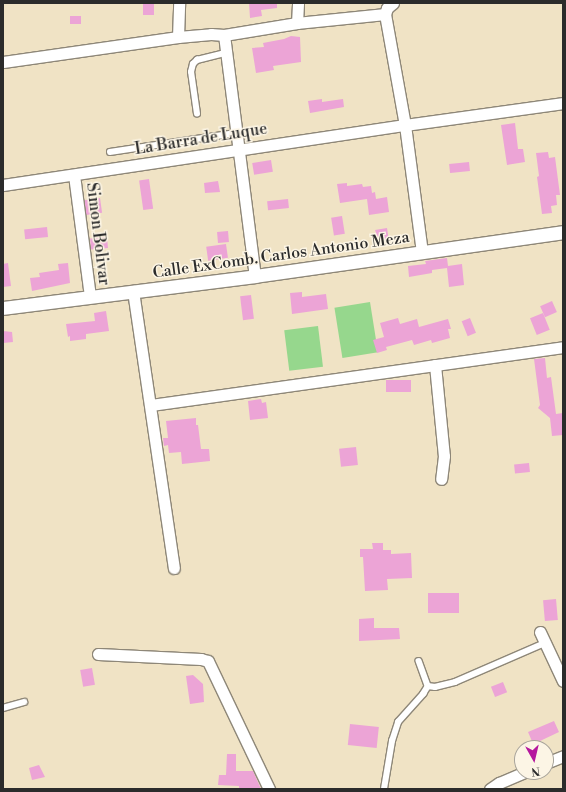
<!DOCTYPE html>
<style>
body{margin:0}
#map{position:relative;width:566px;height:792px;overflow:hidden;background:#f0e3c5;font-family:"Libre Bodoni",serif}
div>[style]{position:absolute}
.green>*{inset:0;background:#96d78d;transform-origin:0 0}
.building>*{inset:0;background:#eca4d6;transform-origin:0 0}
.roads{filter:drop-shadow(1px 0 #8e8778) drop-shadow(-1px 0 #8e8778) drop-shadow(0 1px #8e8778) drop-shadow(0 -1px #8e8778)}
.service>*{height:5.5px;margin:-2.75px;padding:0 2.75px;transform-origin:2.75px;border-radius:2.75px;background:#fff}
.minor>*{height:11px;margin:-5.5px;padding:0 5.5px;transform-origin:5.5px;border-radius:5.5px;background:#fff}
.tertiary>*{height:13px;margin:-6.5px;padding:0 6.5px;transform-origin:6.5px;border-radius:6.5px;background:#fff}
span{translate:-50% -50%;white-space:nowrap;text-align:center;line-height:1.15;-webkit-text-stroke:3px #fcf5e5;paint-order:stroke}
.street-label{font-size:16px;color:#2b2b2b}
.frame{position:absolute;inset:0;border:4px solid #2b2b2b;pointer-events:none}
.north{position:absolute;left:514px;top:740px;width:40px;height:40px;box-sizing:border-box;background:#fcf5e5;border:1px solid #a8a49b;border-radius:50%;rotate:172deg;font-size:11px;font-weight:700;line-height:16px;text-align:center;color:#2b2b2b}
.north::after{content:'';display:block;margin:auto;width:14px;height:18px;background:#b5179e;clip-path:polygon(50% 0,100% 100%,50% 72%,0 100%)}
</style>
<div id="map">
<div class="green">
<i style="left:370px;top:302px;width:51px;height:36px;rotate:81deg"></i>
<i style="left:318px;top:326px;width:41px;height:34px;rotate:83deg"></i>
</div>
<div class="building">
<i style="left:143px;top:3px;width:11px;height:12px"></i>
<i style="clip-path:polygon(249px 3px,277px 3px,277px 8px,261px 10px,262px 16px,250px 18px)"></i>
<i style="left:70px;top:16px;width:11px;height:8px"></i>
<i style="clip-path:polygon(291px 36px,300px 37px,301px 62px,273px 66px,274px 70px,256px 73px,252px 48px,264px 47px,263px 43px,284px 39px)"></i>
<i style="clip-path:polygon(322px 99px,322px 102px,343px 99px,344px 107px,310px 113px,308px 101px)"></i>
<i style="clip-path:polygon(515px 123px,518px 149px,523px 149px,525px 162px,507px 165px,501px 125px)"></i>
<i style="clip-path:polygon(548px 152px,549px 158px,555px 157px,560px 195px,556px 195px,557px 205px,551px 206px,552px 213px,542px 214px,537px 177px,539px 176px,536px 153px)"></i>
<i style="left:271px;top:160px;width:12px;height:19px;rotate:81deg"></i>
<i style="left:469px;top:162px;width:9px;height:20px;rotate:84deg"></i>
<i style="left:149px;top:179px;width:30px;height:10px;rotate:82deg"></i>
<i style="clip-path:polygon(218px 181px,220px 192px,205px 193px,204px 183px)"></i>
<i style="clip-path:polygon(347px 183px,347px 186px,362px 184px,363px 187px,371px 186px,372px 193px,375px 192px,376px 199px,387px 197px,389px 212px,369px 215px,367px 199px,340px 203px,337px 184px)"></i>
<i style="left:100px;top:198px;width:15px;height:16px;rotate:82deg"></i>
<i style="left:288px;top:199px;width:9px;height:21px;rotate:84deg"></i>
<i style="left:342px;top:216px;width:18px;height:11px;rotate:81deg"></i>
<i style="left:47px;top:227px;width:10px;height:23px;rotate:84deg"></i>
<i style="clip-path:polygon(387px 228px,389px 241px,373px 243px,371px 234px,376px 233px,375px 230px)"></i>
<i style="left:228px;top:231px;width:11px;height:11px;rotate:85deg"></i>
<i style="left:107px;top:237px;width:11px;height:17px;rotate:85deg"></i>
<i style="left:226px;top:244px;width:14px;height:20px;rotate:82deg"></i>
<i style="clip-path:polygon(447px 258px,448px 266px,462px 264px,464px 285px,449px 287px,447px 268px,432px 270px,432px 273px,409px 277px,408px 266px,426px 264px,425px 261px)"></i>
<i style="clip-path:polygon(8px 263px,11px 286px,3px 287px,3px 264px)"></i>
<i style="clip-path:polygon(68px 263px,70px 283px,32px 291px,30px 278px,40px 277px,39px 273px,59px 270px,58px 264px)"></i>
<i style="clip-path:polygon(302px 292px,302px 297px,326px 294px,328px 309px,292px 314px,290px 293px)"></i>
<i style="left:251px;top:295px;width:24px;height:11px;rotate:83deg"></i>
<i style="left:552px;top:301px;width:12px;height:13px;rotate:66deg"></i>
<i style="clip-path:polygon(106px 311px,109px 331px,86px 334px,86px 339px,70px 341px,70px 336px,68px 337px,66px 324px,95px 321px,94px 313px)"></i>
<i style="left:543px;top:313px;width:18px;height:14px;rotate:68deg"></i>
<i style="clip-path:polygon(398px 318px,400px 324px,417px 319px,419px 327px,448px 319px,451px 329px,448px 329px,450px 338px,432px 343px,431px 340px,414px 345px,412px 340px,386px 347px,387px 350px,377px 353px,373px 340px,384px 337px,380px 323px)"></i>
<i style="left:470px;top:318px;width:16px;height:9px;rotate:68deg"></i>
<i style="clip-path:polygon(3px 331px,12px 332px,13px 342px,3px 343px)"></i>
<i style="clip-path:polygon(545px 358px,547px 378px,551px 377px,556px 414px,563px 413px,563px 435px,552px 436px,550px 418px,538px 408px,540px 405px,534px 359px)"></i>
<i style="left:386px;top:380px;width:25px;height:12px"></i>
<i style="clip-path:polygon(261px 399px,262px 403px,266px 402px,268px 418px,250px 420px,248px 401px)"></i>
<i style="clip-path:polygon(196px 418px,196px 425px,198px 425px,201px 449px,209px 449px,210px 461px,182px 464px,181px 452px,169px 453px,168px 445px,164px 446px,163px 438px,168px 438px,166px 421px)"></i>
<i style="left:356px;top:447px;width:18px;height:17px;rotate:84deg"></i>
<i style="left:529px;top:463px;width:9px;height:15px;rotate:84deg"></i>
<i style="clip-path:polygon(372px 543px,383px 543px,383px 550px,391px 550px,391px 554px,411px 553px,412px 578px,387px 579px,388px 590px,365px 591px,363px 557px,360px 557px,360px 549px,373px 549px)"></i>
<i style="left:459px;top:593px;width:20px;height:31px;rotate:90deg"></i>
<i style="left:556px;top:599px;width:21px;height:13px;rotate:85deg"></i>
<i style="clip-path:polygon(374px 618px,374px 628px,399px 628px,400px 639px,359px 641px,359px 619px)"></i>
<i style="left:92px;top:668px;width:17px;height:12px;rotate:80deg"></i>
<i style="clip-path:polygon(193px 675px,203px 684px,204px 702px,190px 704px,186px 676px)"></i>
<i style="left:503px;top:682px;width:11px;height:13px;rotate:68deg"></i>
<i style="clip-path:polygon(554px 721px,559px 732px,540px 741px,541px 743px,534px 746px,528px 732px)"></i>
<i style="left:350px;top:724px;width:29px;height:21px;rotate:6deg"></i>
<i style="clip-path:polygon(227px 754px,236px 754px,236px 771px,253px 771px,261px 789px,239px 789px,239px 786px,218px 785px,219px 775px,226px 775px)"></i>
<i style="clip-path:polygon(39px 765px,45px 777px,32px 780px,29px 768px)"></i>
</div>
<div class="roads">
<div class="service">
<i style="left:197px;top:114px;width:42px;rotate:-98.1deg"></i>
<i style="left:191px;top:72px;width:8px;rotate:-76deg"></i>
<i style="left:193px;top:64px;width:6px;rotate:-45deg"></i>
<i style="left:197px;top:60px;width:30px;rotate:-14deg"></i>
<i style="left:110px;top:152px;width:127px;rotate:-8.6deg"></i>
<i style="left:419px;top:661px;width:27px;rotate:70deg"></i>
<i style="left:428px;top:686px;width:7px;rotate:8deg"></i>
<i style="left:435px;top:687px;width:21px;rotate:-14deg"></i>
<i style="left:455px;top:682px;width:98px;rotate:-23.4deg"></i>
<i style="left:3px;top:708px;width:22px;rotate:-16deg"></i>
<i style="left:384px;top:789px;width:49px;rotate:-80.5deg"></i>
<i style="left:392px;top:741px;width:20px;rotate:-72deg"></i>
<i style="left:398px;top:722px;width:38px;rotate:-48deg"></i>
<i style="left:423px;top:694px;width:9px;rotate:-58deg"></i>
</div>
<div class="minor">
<i style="left:393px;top:3px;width:8px;rotate:140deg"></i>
<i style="left:387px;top:8px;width:6px;rotate:108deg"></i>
<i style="left:385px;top:14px;width:113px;rotate:79.8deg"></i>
<i style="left:405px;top:125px;width:129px;rotate:82.4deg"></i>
<i style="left:297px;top:23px;width:20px;rotate:-87deg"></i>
<i style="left:224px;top:35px;width:243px;rotate:82.7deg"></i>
<i style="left:178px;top:37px;width:34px;rotate:-88deg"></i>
<i style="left:3px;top:62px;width:177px;rotate:-8.1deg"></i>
<i style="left:178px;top:37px;width:33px;rotate:-5deg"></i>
<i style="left:211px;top:34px;width:13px;rotate:4deg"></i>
<i style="left:224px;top:35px;width:74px;rotate:-9.3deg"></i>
<i style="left:297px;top:23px;width:88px;rotate:-5.8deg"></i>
<i style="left:74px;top:175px;width:123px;rotate:82.5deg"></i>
<i style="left:3px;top:185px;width:406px;rotate:-8.5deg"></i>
<i style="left:405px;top:125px;width:160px;rotate:-7.9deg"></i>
<i style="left:133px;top:291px;width:280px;rotate:81.6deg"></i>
<i style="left:435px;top:365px;width:91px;rotate:84.4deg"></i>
<i style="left:444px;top:456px;width:23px;rotate:97deg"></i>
<i style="left:151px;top:405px;width:416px;rotate:-8deg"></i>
<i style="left:540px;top:632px;width:54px;rotate:64.9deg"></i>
<i style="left:98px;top:654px;width:103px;rotate:2.8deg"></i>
<i style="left:201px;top:659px;width:7px;rotate:16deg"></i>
<i style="left:208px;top:661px;width:142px;rotate:64.5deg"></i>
<i style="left:546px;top:763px;width:18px;rotate:-22deg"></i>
<i style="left:490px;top:789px;width:11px;rotate:-34deg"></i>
<i style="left:499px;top:783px;width:28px;rotate:-23deg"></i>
</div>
<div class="tertiary">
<i style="left:3px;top:308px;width:254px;rotate:-7.2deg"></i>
<i style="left:255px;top:276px;width:311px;rotate:-8.1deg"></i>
</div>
</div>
<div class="street-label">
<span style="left:201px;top:139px;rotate:-9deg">La Barra de Luque</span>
<span style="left:98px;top:234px;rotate:83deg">Simon Bolivar</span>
<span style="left:281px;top:255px;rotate:-8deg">Calle ExComb. Carlos Antonio Meza</span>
</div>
<div class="frame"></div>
<div class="north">N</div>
</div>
